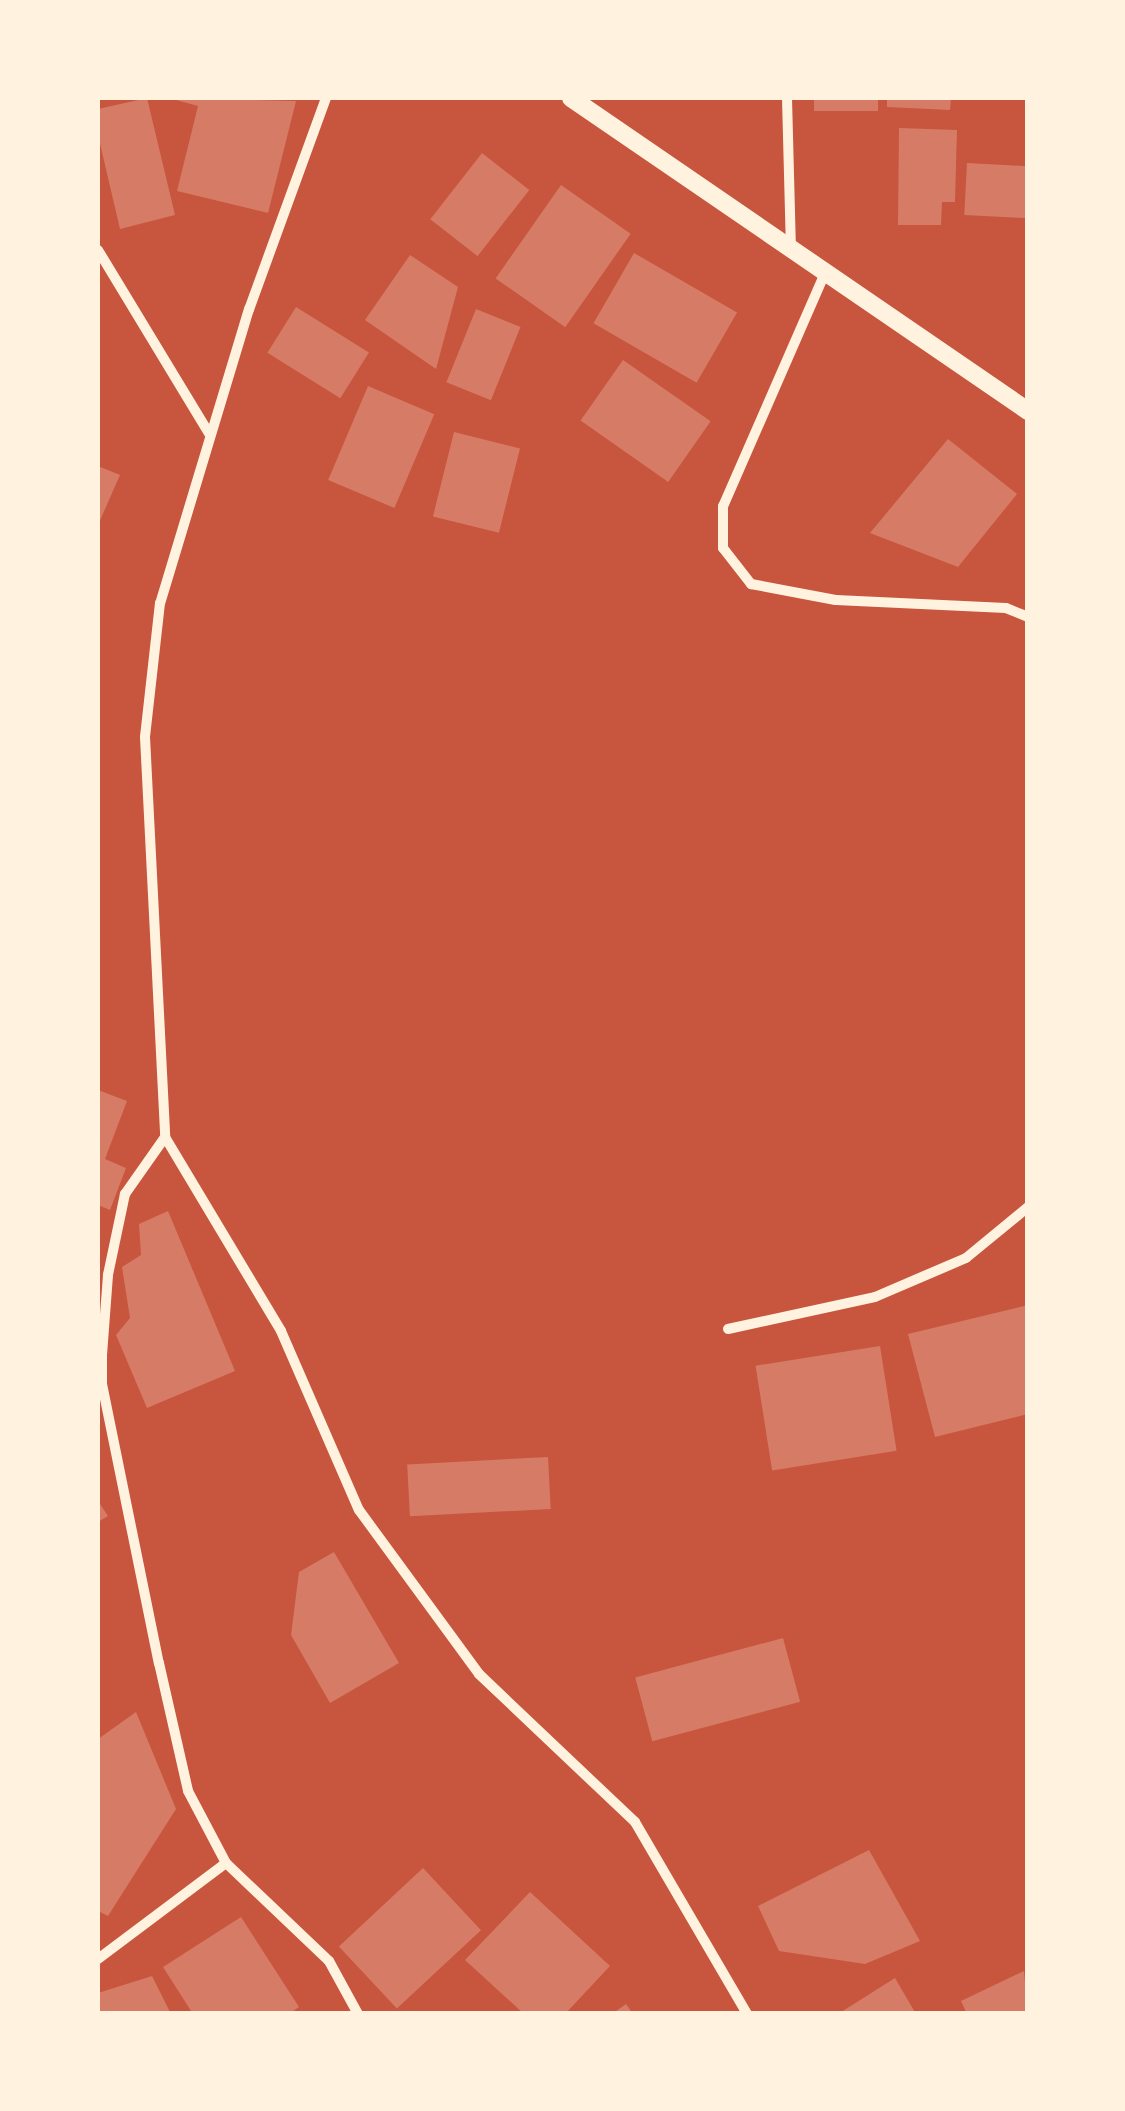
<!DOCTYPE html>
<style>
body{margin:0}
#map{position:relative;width:1125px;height:2111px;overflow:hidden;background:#c8553d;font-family:"Golos Text",sans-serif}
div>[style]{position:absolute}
.building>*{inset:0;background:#d67c66;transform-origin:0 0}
.minor>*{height:10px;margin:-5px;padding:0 5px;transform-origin:5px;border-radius:5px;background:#fff3e0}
.tertiary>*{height:18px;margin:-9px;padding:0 9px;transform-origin:9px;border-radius:9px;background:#fff3e0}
span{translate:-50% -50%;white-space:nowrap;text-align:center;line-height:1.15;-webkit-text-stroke:8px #fff3e0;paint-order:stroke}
.frame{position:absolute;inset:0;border:100px solid #fff3e0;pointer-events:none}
</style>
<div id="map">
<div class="building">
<i style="clip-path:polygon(147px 98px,175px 215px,120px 229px,98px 135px,98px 109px)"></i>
<i style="clip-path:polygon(169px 98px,296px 101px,268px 213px,177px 191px,198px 106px)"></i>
<i style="left:814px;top:98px;width:64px;height:13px"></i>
<i style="clip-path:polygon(887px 98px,951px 98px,950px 110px,887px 107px)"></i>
<i style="clip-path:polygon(899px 128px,957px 130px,955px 202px,942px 202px,941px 225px,898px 225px)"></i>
<i style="left:482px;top:153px;width:60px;height:84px;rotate:38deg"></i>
<i style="left:967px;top:163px;width:61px;height:52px;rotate:3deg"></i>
<i style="left:561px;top:185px;width:85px;height:114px;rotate:35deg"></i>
<i style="left:634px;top:253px;width:119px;height:81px;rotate:30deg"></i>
<i style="clip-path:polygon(410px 255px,458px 287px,436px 369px,365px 320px)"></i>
<i style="left:296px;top:307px;width:86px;height:54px;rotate:32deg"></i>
<i style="left:476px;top:309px;width:48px;height:79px;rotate:22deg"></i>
<i style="left:623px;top:360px;width:107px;height:74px;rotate:35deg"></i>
<i style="left:368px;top:386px;width:72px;height:102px;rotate:23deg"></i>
<i style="left:454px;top:432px;width:68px;height:87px;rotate:14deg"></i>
<i style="clip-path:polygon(948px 439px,1017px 494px,958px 567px,870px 533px)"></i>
<i style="clip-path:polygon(98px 466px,120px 475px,98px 525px)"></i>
<i style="clip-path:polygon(98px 1090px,127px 1101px,105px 1159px,126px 1168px,110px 1210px,98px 1205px)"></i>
<i style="clip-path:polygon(168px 1211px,235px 1371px,147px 1408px,116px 1335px,130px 1318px,122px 1267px,141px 1255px,139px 1224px)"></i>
<i style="clip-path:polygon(1028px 1305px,1028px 1414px,935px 1437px,908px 1334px)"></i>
<i style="left:880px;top:1346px;width:106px;height:126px;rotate:81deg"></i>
<i style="left:548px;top:1457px;width:52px;height:141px;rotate:87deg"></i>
<i style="clip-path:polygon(98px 1501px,108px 1516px,98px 1522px)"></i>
<i style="clip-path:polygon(334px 1552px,399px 1663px,330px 1703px,291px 1635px,299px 1572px)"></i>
<i style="left:783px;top:1638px;width:66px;height:153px;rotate:75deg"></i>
<i style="clip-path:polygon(136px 1712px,176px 1809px,108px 1916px,98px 1911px,98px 1739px)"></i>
<i style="clip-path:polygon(869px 1850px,920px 1941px,865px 1964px,779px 1951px,758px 1906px)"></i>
<i style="left:423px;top:1868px;width:85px;height:115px;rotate:47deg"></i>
<i style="clip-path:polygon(530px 1892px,610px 1966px,565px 2014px,524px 2014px,465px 1960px)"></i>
<i style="clip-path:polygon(241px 1917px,299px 2007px,289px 2014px,193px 2014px,163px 1967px)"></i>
<i style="clip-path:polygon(1024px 1971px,1028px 2014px,967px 2014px,961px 2001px)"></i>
<i style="clip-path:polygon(152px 1976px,171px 2014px,98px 2014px,98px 1993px)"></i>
<i style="clip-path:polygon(895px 1978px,916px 2014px,838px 2014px)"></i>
<i style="clip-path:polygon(626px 2004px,633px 2014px,612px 2014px)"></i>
</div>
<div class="minor">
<i style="left:326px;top:98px;width:225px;rotate:110deg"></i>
<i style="left:249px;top:309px;width:307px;rotate:106.8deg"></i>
<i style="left:160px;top:603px;width:135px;rotate:96.4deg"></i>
<i style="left:145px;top:737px;width:400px;rotate:87.1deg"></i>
<i style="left:165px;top:1137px;width:226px;rotate:59.1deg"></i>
<i style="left:281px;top:1331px;width:195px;rotate:66.5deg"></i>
<i style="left:359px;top:1510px;width:203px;rotate:53.8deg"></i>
<i style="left:479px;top:1674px;width:215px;rotate:43.5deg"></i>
<i style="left:635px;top:1822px;width:222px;rotate:59.7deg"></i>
<i style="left:787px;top:98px;width:153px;rotate:88.5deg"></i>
<i style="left:98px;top:250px;width:214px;rotate:58.8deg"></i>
<i style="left:825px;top:273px;width:254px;rotate:113.6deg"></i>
<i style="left:723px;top:506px;width:42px;rotate:90deg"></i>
<i style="left:723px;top:548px;width:46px;rotate:52.1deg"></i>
<i style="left:751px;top:584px;width:86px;rotate:10.7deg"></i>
<i style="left:836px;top:600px;width:170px;rotate:2.7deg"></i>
<i style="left:1006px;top:608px;width:24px;rotate:22deg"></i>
<i style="left:165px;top:1137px;width:70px;rotate:125.1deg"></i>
<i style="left:125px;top:1194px;width:83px;rotate:101.9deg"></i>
<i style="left:108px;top:1275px;width:79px;rotate:94.3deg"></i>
<i style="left:102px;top:1354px;width:30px;rotate:90deg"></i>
<i style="left:102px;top:1384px;width:285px;rotate:78.5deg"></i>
<i style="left:159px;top:1663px;width:131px;rotate:77.2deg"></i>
<i style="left:188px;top:1791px;width:81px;rotate:62.2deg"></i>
<i style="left:226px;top:1863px;width:142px;rotate:43.6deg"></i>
<i style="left:329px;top:1961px;width:60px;rotate:61.3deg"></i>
<i style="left:728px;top:1329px;width:150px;rotate:-12.3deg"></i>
<i style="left:875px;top:1297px;width:99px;rotate:-23.2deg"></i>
<i style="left:966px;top:1258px;width:80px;rotate:-39.4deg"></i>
<i style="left:98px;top:1959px;width:160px;rotate:-36.9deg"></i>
</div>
<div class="tertiary">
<i style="left:571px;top:98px;width:554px;rotate:34.41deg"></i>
</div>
<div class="frame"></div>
</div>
